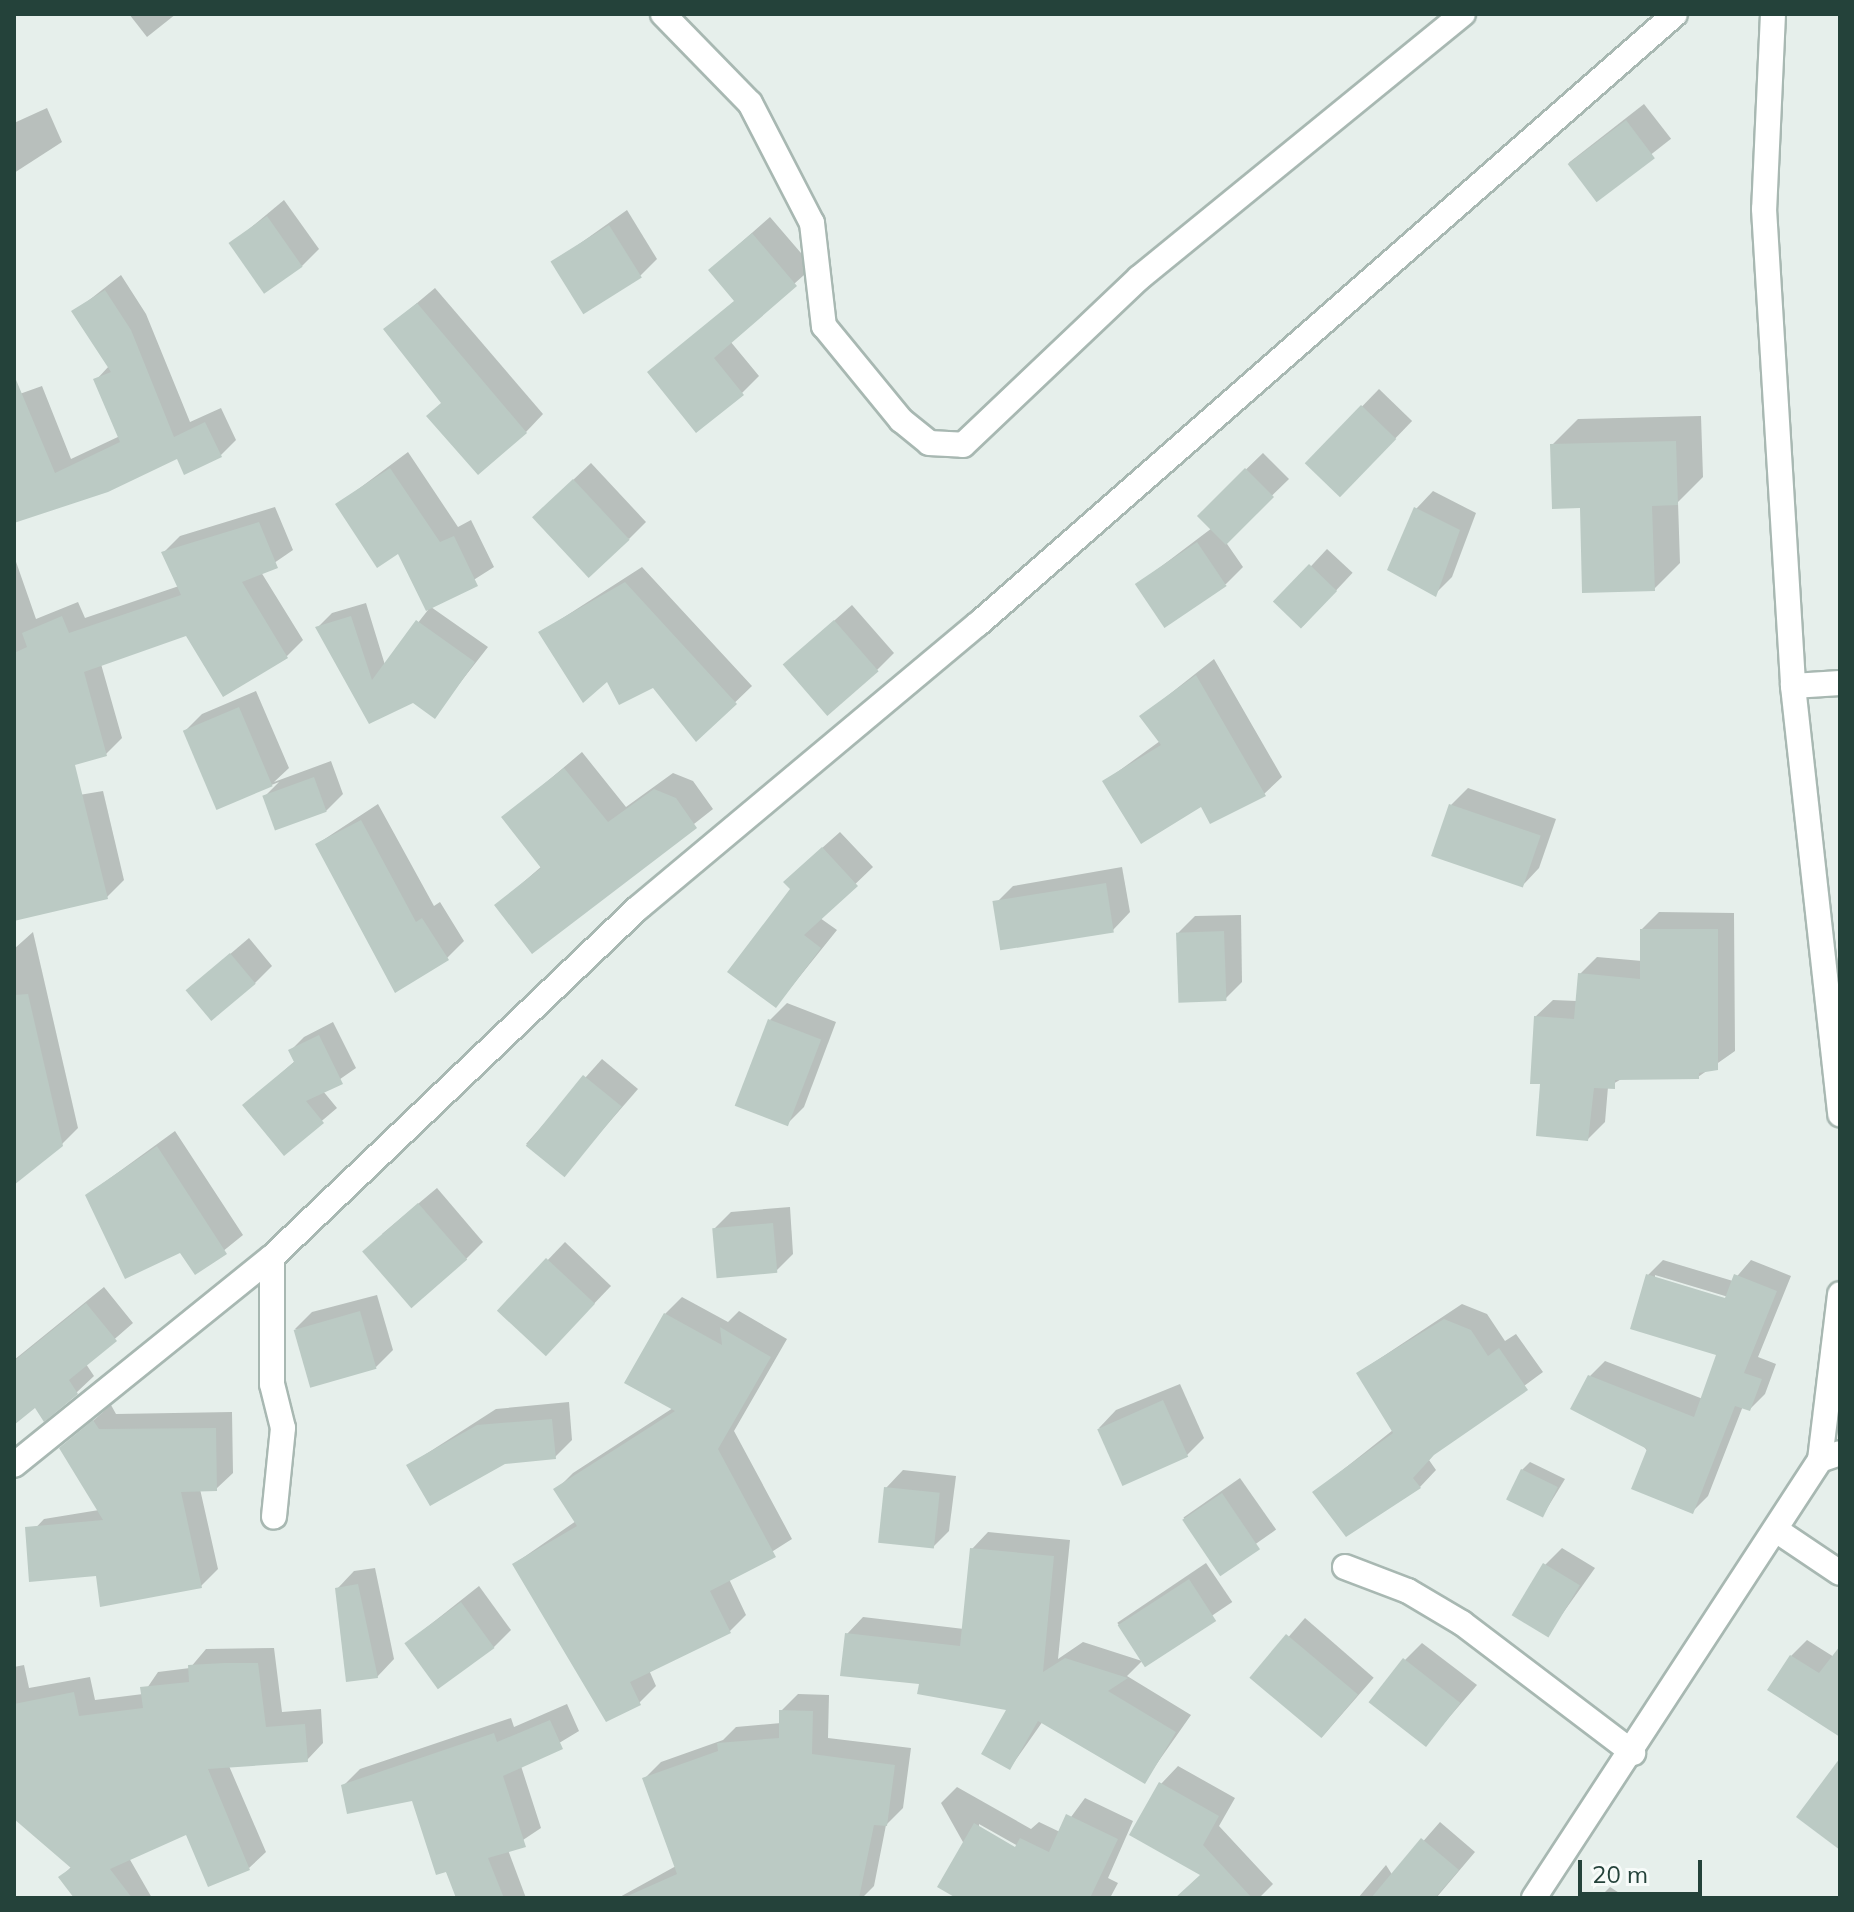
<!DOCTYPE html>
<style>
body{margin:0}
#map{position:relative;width:1854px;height:1912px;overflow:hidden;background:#e6efeb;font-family:Mulish,sans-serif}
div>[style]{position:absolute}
.shadow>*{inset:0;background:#0003;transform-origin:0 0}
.building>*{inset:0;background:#bbcac4;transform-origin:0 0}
.roads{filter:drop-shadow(2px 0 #a8b8b2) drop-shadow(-2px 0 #a8b8b2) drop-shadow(0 2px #a8b8b2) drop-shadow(0 -2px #a8b8b2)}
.minor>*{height:24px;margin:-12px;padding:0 12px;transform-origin:12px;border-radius:12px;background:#fff}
.tertiary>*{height:24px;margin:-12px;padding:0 12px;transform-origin:12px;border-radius:12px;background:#fff}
span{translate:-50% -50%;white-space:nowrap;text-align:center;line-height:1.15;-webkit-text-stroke:8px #f7fbf9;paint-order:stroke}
.frame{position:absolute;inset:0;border:16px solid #24423a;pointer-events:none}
.scale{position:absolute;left:1578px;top:1860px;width:124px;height:36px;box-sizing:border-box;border:4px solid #24423a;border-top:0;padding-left:10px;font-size:24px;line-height:28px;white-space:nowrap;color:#24423a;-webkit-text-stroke:6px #f7fbf9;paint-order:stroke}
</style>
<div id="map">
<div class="shadow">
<i style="clip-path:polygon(129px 14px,176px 14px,147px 37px)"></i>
<i style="left:1644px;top:104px;width:44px;height:95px;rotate:52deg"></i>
<i style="clip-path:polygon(47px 108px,62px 142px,14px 173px,14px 123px)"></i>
<i style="clip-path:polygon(284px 200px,319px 249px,302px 266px,231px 244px)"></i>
<i style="clip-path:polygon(627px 210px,657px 259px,640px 276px,554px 262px)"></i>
<i style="clip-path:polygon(770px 217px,813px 267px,730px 341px,759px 376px,742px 393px,650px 372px,736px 300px,710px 270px)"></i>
<i style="clip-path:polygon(121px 275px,146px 314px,190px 422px,221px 408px,236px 440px,220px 456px,178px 456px,14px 521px,14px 396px,42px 386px,71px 459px,120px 436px,96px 380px,109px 366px,74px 312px)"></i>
<i style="clip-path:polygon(435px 288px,543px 414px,526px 432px,443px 402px,386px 329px)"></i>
<i style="left:1379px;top:389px;width:46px;height:103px;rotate:44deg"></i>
<i style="clip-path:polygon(1701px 416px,1703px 477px,1678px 502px,1680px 563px,1654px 589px,1582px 506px,1552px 445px,1578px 419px)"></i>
<i style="clip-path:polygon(408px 452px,458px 527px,471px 520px,494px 567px,431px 607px,488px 647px,434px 716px,413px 700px,370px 721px,318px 627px,332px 613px,366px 603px,385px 665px,428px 610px,398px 551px,337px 505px)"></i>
<i style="clip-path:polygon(1263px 453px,1289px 479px,1225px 541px,1243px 567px,1226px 584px,1138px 584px,1212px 528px,1199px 515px)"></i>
<i style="clip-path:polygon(591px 463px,646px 522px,629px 539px,552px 500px)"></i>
<i style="clip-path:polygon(1433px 491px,1476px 513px,1452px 577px,1435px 594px,1416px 509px)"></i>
<i style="clip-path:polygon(275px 507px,293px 550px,261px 572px,303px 640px,287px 656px,187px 634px,101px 664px,122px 738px,106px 754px,14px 744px,14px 556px,36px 619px,78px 602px,85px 618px,179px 586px,164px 552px,180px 536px)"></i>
<i style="left:1327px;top:549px;width:35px;height:73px;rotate:43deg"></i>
<i style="clip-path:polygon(642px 567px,752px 686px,697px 739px,654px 685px,607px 679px,541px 632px)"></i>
<i style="clip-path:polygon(852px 605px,894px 653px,877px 670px,803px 648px)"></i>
<i style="clip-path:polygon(1214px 659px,1282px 777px,1264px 794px,1202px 804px,1105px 781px,1160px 741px,1142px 716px)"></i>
<i style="clip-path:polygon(256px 691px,289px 768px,274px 782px,331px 761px,343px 794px,326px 811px,264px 797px,279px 782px,217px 807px,185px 731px,202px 714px)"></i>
<i style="clip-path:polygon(582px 752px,626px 807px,673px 773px,693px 781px,713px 809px,533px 951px,497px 905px,542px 866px,504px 818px)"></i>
<i style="clip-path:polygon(1468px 788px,1556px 819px,1539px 868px,1522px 886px,1451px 805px)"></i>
<i style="clip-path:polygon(103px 791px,124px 880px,107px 897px,14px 873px,14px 806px)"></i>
<i style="clip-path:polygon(378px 804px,434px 906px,440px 902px,464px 941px,447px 958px,317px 844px)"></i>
<i style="clip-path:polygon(840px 832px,873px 867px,820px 918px,837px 930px,776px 1006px,792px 889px,803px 865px)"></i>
<i style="clip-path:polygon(1122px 867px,1130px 912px,1113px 930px,996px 903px,1013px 886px)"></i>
<i style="clip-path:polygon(1659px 912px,1734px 913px,1735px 1051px,1698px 1077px,1623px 1078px,1608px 1087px,1605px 1122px,1588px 1139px,1543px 1083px,1535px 1017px,1553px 1000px,1577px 1001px,1580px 974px,1597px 957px,1642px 961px,1642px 929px)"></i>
<i style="clip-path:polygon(1241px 915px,1242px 982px,1225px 999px,1178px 933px,1195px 916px)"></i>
<i style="clip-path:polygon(33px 932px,78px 1128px,61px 1145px,14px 1132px,14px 949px)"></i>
<i style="clip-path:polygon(249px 938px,272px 966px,255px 983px,188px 990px)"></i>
<i style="clip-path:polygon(787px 1003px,836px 1022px,804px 1107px,787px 1124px,770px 1020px)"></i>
<i style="clip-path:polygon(333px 1022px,356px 1068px,323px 1091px,337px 1108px,284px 1153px,245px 1105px,295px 1061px,290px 1051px,304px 1037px)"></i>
<i style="clip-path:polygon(602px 1059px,638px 1089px,579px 1157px,526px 1144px)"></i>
<i style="clip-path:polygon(175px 1131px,243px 1235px,196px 1273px,181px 1250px,87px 1195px)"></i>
<i style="clip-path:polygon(437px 1188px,483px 1242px,466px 1259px,382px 1234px)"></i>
<i style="clip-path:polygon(790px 1207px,793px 1254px,776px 1271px,714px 1229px,731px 1212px)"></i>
<i style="clip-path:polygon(565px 1242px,611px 1286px,563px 1336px,500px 1310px)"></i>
<i style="clip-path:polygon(evenodd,1663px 1260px,1733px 1281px,1751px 1260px,1791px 1276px,1758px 1357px,1776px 1364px,1765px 1394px,1750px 1409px,1743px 1406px,1708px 1496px,1693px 1511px,1590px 1376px,1605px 1361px,1703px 1399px,1719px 1353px,1648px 1275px,1663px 1260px,1655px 1275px,1735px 1299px,1734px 1303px,1655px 1279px,1655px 1275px)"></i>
<i style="clip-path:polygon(104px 1287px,133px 1323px,86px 1364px,94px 1376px,76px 1393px,14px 1411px,14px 1360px)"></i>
<i style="clip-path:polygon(377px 1295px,393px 1350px,376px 1367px,295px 1329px,312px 1312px)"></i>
<i style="clip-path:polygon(682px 1297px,728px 1322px,739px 1311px,787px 1339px,734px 1431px,792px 1539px,729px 1579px,746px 1615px,729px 1632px,649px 1670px,656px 1686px,639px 1703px,514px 1564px,576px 1521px,556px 1490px,573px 1473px,673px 1408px,665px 1314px)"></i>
<i style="clip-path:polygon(1462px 1304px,1487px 1314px,1505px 1341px,1516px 1334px,1543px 1372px,1438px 1449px,1429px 1460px,1436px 1470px,1420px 1487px,1315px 1492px,1393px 1430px,1358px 1373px)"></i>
<i style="clip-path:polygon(1180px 1384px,1204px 1438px,1186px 1456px,1099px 1428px,1116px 1410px)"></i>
<i style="clip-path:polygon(569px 1402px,572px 1440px,555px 1457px,409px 1465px,496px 1409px)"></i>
<i style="clip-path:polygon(111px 1405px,116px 1414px,232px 1412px,233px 1473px,216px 1489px,200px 1489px,218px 1569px,201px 1586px,98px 1574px,28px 1536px,44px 1519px,99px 1510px,62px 1448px)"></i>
<i style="clip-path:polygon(1530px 1462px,1565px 1479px,1543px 1515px,1522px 1470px)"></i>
<i style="clip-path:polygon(903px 1470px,956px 1476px,949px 1531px,932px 1548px,886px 1488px)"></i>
<i style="left:1240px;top:1478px;width:63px;height:69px;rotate:55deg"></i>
<i style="clip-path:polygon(988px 1532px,1070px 1540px,1058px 1659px,1083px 1642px,1142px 1661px,1127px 1676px,1191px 1715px,1144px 1782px,1043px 1721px,1010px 1768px,1009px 1709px,921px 1683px,847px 1634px,863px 1617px,964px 1629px,972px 1549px)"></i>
<i style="clip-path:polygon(1562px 1548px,1595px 1568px,1548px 1634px,1545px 1565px)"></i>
<i style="left:1206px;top:1563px;width:47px;height:107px;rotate:56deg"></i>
<i style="clip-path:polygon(375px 1568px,394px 1659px,377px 1677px,337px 1589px,354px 1571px)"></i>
<i style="clip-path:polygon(479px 1586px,511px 1630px,494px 1647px,407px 1643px)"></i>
<i style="left:1305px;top:1618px;width:91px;height:79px;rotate:41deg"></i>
<i style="clip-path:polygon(1807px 1640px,1834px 1657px,1840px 1651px,1840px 1735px,1791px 1656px)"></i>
<i style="clip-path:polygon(1422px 1643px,1477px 1685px,1426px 1744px,1405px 1660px)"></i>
<i style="clip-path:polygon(274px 1648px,282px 1712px,321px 1709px,323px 1743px,307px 1760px,229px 1766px,266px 1852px,249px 1868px,187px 1833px,129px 1858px,152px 1898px,77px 1898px,61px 1877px,72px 1866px,14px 1816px,14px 1667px,24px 1665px,29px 1688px,90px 1677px,95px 1700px,143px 1694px,158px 1672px,190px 1668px,206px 1649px)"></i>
<i style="clip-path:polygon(798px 1694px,829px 1695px,828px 1738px,911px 1748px,903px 1808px,886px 1825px,874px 1886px,862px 1898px,618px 1898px,676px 1866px,645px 1778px,661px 1762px,723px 1740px,736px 1727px,781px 1723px,781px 1711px)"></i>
<i style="clip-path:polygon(567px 1704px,579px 1731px,521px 1766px,541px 1828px,508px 1850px,526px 1898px,458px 1898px,414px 1799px,343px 1786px,360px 1769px,511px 1718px,514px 1727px)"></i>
<i style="clip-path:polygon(1178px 1766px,1235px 1798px,1219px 1826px,1273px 1884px,1259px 1898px,1176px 1898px,1202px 1874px,1161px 1784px)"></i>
<i style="clip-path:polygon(evenodd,957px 1787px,1031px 1829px,1039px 1822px,1060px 1832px,1085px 1798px,1133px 1821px,1108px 1878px,1118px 1883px,1110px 1898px,970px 1898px,986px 1883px,941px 1803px,957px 1787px,979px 1824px,1025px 1850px,1023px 1854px,979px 1828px,979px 1824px)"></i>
<i style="clip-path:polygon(1440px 1822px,1475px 1852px,1436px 1898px,1358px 1898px,1386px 1865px,1393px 1876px)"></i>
<i style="clip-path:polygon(1610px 1887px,1627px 1898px,1599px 1898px)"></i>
</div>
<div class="building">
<i style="left:1626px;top:120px;width:48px;height:73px;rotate:53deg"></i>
<i style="left:267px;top:216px;width:62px;height:47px;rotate:55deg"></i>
<i style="left:609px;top:225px;width:62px;height:69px;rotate:58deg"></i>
<i style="clip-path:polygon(752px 233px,797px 286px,714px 358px,744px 395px,696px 433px,647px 372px,734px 301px,708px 270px)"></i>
<i style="clip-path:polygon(105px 290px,131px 330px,174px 437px,205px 422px,222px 457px,184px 475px,177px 459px,108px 492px,14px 523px,14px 375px,55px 473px,120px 442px,93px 379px,111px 372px,71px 311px)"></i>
<i style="clip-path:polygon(417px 303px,527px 433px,478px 475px,426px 416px,441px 403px,383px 329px)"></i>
<i style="left:1361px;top:405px;width:49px;height:81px;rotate:44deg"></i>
<i style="clip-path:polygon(1676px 441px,1678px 505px,1652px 506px,1655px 591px,1582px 593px,1580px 508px,1552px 509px,1550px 444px)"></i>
<i style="clip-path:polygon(390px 468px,440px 542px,454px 536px,478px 586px,426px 611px,398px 554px,377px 568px,335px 504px)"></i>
<i style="left:1245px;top:468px;width:41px;height:68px;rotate:45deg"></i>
<i style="left:573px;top:479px;width:83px;height:56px;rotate:47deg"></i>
<i style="clip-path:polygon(1414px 507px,1460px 530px,1436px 597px,1387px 570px)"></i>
<i style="clip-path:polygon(259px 522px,278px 568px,242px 582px,288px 658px,223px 697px,186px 636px,84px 672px,107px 756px,75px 765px,108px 899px,14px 921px,14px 653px,27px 647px,22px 633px,62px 616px,69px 633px,181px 595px,161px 552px)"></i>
<i style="left:1197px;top:542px;width:53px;height:75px;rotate:56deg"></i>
<i style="left:1309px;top:564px;width:39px;height:52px;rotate:44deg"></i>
<i style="clip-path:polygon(625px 582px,737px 704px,696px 742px,653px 688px,619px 705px,607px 682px,583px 703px,538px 632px)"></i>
<i style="clip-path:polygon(351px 616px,372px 680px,416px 620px,475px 662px,435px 719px,413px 703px,369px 724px,315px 627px)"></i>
<i style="left:834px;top:620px;width:68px;height:68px;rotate:49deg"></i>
<i style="clip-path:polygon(1196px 675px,1266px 796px,1210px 824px,1201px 807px,1141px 844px,1102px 781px,1161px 745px,1139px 716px)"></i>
<i style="left:239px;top:707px;width:86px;height:61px;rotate:67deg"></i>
<i style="clip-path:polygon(564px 768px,608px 822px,654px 789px,676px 798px,697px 828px,532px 954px,494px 905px,541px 868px,501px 817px)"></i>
<i style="left:314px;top:777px;width:37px;height:55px;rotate:70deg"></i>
<i style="left:1449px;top:804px;width:97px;height:55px;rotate:19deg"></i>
<i style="clip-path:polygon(361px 820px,416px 922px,422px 918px,449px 960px,395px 993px,315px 844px)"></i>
<i style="clip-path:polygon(822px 847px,858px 886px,804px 935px,821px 948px,776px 1008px,727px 972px,790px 889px,783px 882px)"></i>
<i style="left:1106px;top:883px;width:50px;height:115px;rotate:81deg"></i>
<i style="clip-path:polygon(1640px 929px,1718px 929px,1718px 1070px,1699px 1073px,1699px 1079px,1615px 1080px,1615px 1089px,1594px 1088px,1588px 1141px,1536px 1136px,1540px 1084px,1530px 1084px,1534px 1016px,1574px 1019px,1578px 973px,1640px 979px)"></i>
<i style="left:1224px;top:931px;width:70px;height:48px;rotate:88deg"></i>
<i style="left:230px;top:953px;width:40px;height:58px;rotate:50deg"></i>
<i style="clip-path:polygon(28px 994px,63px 1146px,14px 1185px,14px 995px)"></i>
<i style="left:768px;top:1019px;width:57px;height:93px;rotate:21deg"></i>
<i style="clip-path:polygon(319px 1035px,343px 1084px,306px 1101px,324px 1123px,284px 1156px,242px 1105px,294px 1062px,288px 1050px)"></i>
<i style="left:583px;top:1075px;width:50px;height:91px;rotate:39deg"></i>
<i style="clip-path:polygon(157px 1146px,227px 1254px,195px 1275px,180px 1253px,125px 1279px,85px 1195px)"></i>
<i style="left:418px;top:1203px;width:75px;height:74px;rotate:49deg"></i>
<i style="left:773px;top:1223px;width:50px;height:61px;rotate:85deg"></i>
<i style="left:546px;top:1258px;width:67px;height:72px;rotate:43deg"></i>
<i style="clip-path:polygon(1646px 1274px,1725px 1298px,1734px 1274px,1777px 1291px,1744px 1373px,1762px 1379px,1750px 1411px,1735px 1406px,1693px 1514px,1631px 1489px,1647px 1449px,1570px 1409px,1588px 1375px,1694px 1417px,1716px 1355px,1630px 1329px)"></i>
<i style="clip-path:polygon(86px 1303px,117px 1341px,69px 1380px,78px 1394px,44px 1422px,35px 1408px,14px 1425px,14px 1361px)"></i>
<i style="left:360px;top:1311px;width:60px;height:69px;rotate:74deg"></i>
<i style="clip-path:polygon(664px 1313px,722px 1345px,720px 1327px,771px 1357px,718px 1449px,776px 1557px,710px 1591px,731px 1633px,630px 1682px,641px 1705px,606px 1722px,512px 1564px,577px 1526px,553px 1489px,675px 1411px,624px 1383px)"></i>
<i style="clip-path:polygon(1444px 1319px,1471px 1330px,1488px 1356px,1499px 1348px,1528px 1390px,1434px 1455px,1413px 1478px,1421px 1488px,1346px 1537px,1312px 1492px,1393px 1433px,1356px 1373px)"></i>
<i style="left:1163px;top:1400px;width:62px;height:72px;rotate:66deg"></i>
<i style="clip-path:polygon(552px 1419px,556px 1459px,505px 1464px,430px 1506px,406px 1465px,477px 1425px)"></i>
<i style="clip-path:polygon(93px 1420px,99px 1429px,216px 1428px,217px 1491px,181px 1492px,202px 1588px,100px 1607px,96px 1576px,29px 1582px,25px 1527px,103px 1520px,59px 1448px)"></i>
<i style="left:1521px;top:1469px;width:41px;height:34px;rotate:26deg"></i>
<i style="left:884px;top:1487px;width:56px;height:56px;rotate:6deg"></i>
<i style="left:1222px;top:1493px;width:68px;height:48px;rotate:56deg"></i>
<i style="clip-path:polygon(970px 1548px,1054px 1556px,1043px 1672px,1065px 1658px,1128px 1678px,1108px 1691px,1176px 1732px,1145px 1784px,1038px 1721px,1010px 1770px,981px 1754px,1006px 1710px,917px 1694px,919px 1684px,840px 1676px,845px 1633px,960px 1646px)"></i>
<i style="left:1543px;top:1563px;width:43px;height:61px;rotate:31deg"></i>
<i style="left:1189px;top:1579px;width:50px;height:85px;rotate:57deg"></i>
<i style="clip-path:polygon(358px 1584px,378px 1678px,346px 1682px,335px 1588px)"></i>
<i style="left:461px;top:1602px;width:57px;height:70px;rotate:54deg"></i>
<i style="left:1286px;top:1634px;width:94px;height:57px;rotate:40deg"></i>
<i style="clip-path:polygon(1840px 1646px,1840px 1737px,1767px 1690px,1790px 1655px,1819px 1673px)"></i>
<i style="left:1403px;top:1658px;width:73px;height:56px;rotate:38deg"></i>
<i style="clip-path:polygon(225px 1663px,258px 1663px,266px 1727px,305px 1724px,308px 1762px,208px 1769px,250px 1870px,208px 1887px,186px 1835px,110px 1869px,132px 1898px,74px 1898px,58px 1877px,71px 1868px,14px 1819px,14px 1704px,74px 1692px,79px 1716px,143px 1708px,140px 1687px,189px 1682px,188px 1665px)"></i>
<i style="clip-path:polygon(779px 1710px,813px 1711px,812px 1754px,895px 1765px,887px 1826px,874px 1825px,859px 1898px,623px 1898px,677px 1874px,642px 1778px,718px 1751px,717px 1743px,779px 1738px)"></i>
<i style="clip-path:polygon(550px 1720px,563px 1749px,503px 1776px,526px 1847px,488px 1858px,504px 1898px,456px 1898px,446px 1872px,436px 1875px,412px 1801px,347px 1814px,341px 1785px,494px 1733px,497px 1742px)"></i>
<i style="clip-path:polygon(1840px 1758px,1840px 1850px,1796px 1817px)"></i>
<i style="clip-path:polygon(1159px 1782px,1219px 1816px,1203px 1845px,1252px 1898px,1175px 1898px,1200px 1875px,1129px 1835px)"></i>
<i style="clip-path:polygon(1066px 1814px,1118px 1839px,1090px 1898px,956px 1898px,937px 1887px,974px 1823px,1015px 1847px,1020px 1838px,1049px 1852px)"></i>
<i style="clip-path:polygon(1421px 1838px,1459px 1870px,1435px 1898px,1371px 1898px)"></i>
</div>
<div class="roads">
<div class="minor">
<i style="left:663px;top:14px;width:124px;rotate:45.7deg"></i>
<i style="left:750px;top:103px;width:135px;rotate:62.7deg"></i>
<i style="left:812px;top:223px;width:104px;rotate:83.4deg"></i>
<i style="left:824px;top:326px;width:122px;rotate:50.7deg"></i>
<i style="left:901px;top:420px;width:36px;rotate:39deg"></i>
<i style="left:929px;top:443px;width:34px;rotate:3deg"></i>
<i style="left:963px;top:445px;width:243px;rotate:-43.5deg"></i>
<i style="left:1139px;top:278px;width:418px;rotate:-39.2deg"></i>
<i style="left:1793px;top:686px;width:47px;rotate:-3.7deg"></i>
<i style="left:272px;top:1257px;width:127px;rotate:90deg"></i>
<i style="left:272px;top:1384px;width:45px;rotate:76deg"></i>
<i style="left:283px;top:1428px;width:89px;rotate:95.8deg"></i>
<i style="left:1820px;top:1460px;width:21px;rotate:-19deg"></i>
<i style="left:14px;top:1465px;width:331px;rotate:-38.9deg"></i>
<i style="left:272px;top:1257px;width:506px;rotate:-43.64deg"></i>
<i style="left:638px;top:908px;width:443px;rotate:-39.9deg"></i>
<i style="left:978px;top:624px;width:926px;rotate:-41.19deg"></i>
<i style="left:1779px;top:1532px;width:73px;rotate:33.9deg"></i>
<i style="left:1345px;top:1567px;width:67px;rotate:20.9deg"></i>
<i style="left:1408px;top:1591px;width:63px;rotate:30.7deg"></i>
<i style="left:1462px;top:1623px;width:215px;rotate:37.2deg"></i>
</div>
<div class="tertiary">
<i style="left:1773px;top:14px;width:195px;rotate:92.6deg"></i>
<i style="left:1764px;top:209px;width:478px;rotate:86.5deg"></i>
<i style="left:1793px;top:686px;width:431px;rotate:83.7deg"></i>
<i style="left:1534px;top:1898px;width:523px;rotate:-56.86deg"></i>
<i style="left:1820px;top:1460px;width:167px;rotate:-83.1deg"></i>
</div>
</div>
<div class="frame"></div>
<div class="scale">20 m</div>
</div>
